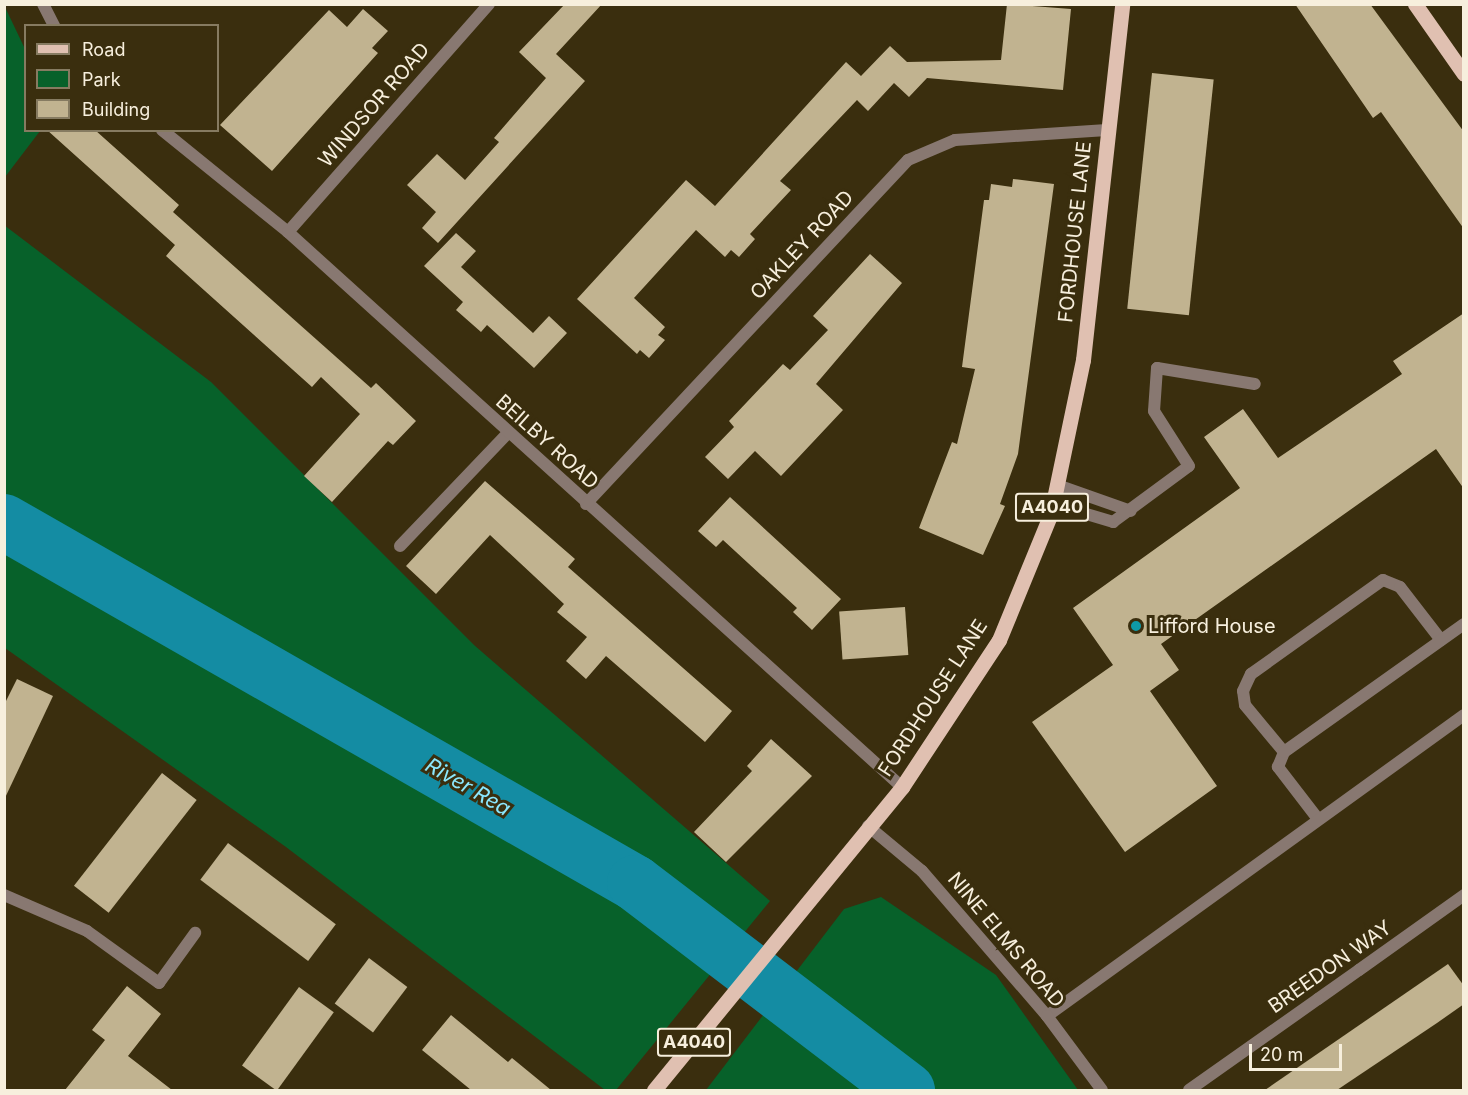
<!DOCTYPE html>
<style>
body{margin:0}
#map{position:relative;width:1468px;height:1095px;overflow:hidden;background:#3a2e0e;font-family:Inter,sans-serif}
div>[style]{position:absolute}
.green>*{inset:0;background:#07612a}
.river>*{height:56px;margin:-28px;padding:0 28px;transform-origin:28px;border-radius:28px;background:#148ca3}
.building>*{inset:0;background:#c1b390;transform-origin:0 0}
.service>*{height:12px;margin:-6px;padding:0 6px;transform-origin:6px;border-radius:6px;background:#887871}
.pedestrian>*{height:12px;margin:-6px;padding:0 6px;transform-origin:6px;border-radius:6px;background:#887871}
.minor>*{height:12px;margin:-6px;padding:0 6px;transform-origin:6px;border-radius:6px;background:#887871}
.primary>*{height:15px;margin:-7.5px;padding:0 7.5px;transform-origin:7.5px;border-radius:7.5px;background:#e0c0b1}
.dots>*{width:16px;height:16px;translate:-50% -50%;box-sizing:border-box;border:3px solid #3a2e0e;border-radius:50%}
span{translate:-50% -50%;white-space:nowrap;text-align:center;line-height:1.15;-webkit-text-stroke:6px #3a2e0e;paint-order:stroke}
.shield-label span{padding:2px 4px;background:#3a2e0e;border:2px solid;border-radius:4px;-webkit-text-stroke-width:0}
.shield-label{font-size:18px;color:#f7efdd;font-weight:700}
.street-label{font-size:20px;color:#f7efdd}
.poi-label{font-size:20px;color:#f7efdd}
.left{translate:0 -50%;text-align:left}
.water-label{font-size:21px;color:#8be7fd;font-style:italic}
.frame{position:absolute;inset:0;border:6px solid #f7efdd;pointer-events:none}
.legend{position:absolute;left:24px;top:24px;width:195px;height:108px;box-sizing:border-box;background:#3a2e0e;border:2px solid #867b61;margin:0;padding:8px 10px;list-style:none;font-size:18px;color:#f7efdd}
.legend li{display:flex;align-items:center;gap:12px;height:30px}
.legend b{width:30px;border:2px solid #867b61}
.scale{position:absolute;left:1249px;top:1044px;width:93px;height:27px;box-sizing:border-box;border:3px solid #f7efdd;border-top:0;padding-left:8px;font-size:18px;line-height:21px;white-space:nowrap;color:#f7efdd;-webkit-text-stroke:4px #3a2e0e;paint-order:stroke}
</style>
<div id="map">
<div class="green">
<i style="clip-path:polygon(5px 7px,25px 49px,26px 130px,40px 131px,5px 177px)"></i>
<i style="clip-path:polygon(4px 225px,211px 382px,474px 645px,770px 901px,616px 1090px,605px 1090px,286px 847px,5px 648px)"></i>
<i style="clip-path:polygon(881px 897px,996px 975px,1078px 1090px,706px 1090px,844px 909px)"></i>
</div>
<div class="river">
<i style="left:4px;top:522px;width:727px;rotate:29.77deg"></i>
<i style="left:635px;top:883px;width:342px;rotate:37.3deg"></i>
</div>
<div class="building">
<i style="clip-path:polygon(565px 4px,602px 4px,556px 54px,585px 81px,438px 243px,422px 228px,436px 212px,407px 185px,437px 154px,465px 180px,499px 142px,494px 138px,546px 78px,519px 52px)"></i>
<i style="clip-path:polygon(1007px 4px,1071px 9px,1063px 90px,927px 78px,909px 97px,894px 83px,868px 111px,857px 100px,780px 181px,791px 190px,750px 234px,755px 239px,739px 257px,731px 250px,725px 257px,696px 230px,634px 298px,665px 327px,658px 335px,665px 340px,649px 358px,640px 350px,637px 354px,577px 299px,686px 180px,715px 206px,846px 62px,861px 76px,890px 46px,907px 62px,1001px 60px)"></i>
<i style="clip-path:polygon(1295px 4px,1370px 4px,1464px 132px,1464px 229px,1381px 112px,1373px 118px)"></i>
<i style="clip-path:polygon(363px 9px,388px 31px,372px 48px,378px 53px,272px 171px,220px 125px,329px 10px,347px 27px)"></i>
<i style="left:1152px;top:73px;width:62px;height:237px;rotate:6deg"></i>
<i style="clip-path:polygon(47px 130px,95px 130px,179px 205px,173px 212px,371px 388px,376px 383px,416px 421px,393px 445px,388px 441px,332px 502px,304px 476px,360px 414px,321px 377px,312px 387px,166px 256px,175px 245px)"></i>
<i style="clip-path:polygon(1013px 179px,1054px 184px,1018px 454px,1000px 504px,1005px 506px,983px 555px,919px 528px,952px 442px,957px 444px,975px 369px,962px 367px,984px 200px,989px 200px,991px 184px,1012px 187px)"></i>
<i style="clip-path:polygon(456px 233px,476px 251px,461px 267px,533px 333px,549px 316px,567px 333px,534px 368px,487px 325px,481px 332px,456px 310px,463px 302px,424px 266px)"></i>
<i style="clip-path:polygon(870px 254px,902px 283px,816px 384px,843px 410px,781px 476px,755px 451px,728px 479px,705px 457px,734px 427px,729px 421px,783px 364px,790px 370px,828px 330px,813px 316px)"></i>
<i style="clip-path:polygon(1464px 313px,1464px 489px,1436px 449px,1161px 644px,1179px 670px,1150px 691px,1217px 786px,1125px 852px,1032px 722px,1113px 665px,1073px 608px,1240px 488px,1204px 437px,1243px 409px,1278px 458px,1402px 374px,1393px 361px)"></i>
<i style="clip-path:polygon(485px 481px,575px 559px,568px 567px,732px 711px,705px 742px,606px 656px,586px 679px,566px 661px,587px 637px,557px 612px,564px 604px,490px 535px,436px 594px,406px 566px)"></i>
<i style="clip-path:polygon(730px 497px,841px 599px,812px 630px,793px 612px,797px 608px,723px 540px,716px 547px,698px 531px)"></i>
<i style="left:905px;top:607px;width:48px;height:66px;rotate:86deg"></i>
<i style="clip-path:polygon(17px 679px,53px 696px,4px 800px,4px 705px)"></i>
<i style="clip-path:polygon(771px 739px,812px 776px,726px 862px,694px 832px,752px 771px,747px 766px)"></i>
<i style="left:162px;top:773px;width:44px;height:143px;rotate:38deg"></i>
<i style="left:228px;top:843px;width:135px;height:46px;rotate:37deg"></i>
<i style="left:369px;top:958px;width:48px;height:57px;rotate:37deg"></i>
<i style="clip-path:polygon(1448px 964px,1464px 986px,1464px 1004px,1437px 1023px,1337px 1090px,1265px 1090px)"></i>
<i style="clip-path:polygon(127px 986px,161px 1014px,128px 1056px,172px 1090px,65px 1090px,105px 1040px,92px 1030px)"></i>
<i style="left:299px;top:987px;width:43px;height:97px;rotate:36deg"></i>
<i style="clip-path:polygon(451px 1015px,508px 1062px,512px 1058px,551px 1090px,471px 1090px,422px 1050px)"></i>
</div>
<div class="service">
<i style="left:1057px;top:485px;width:78px;rotate:19.4deg"></i>
<i style="left:1053px;top:504px;width:63px;rotate:16.7deg"></i>
<i style="left:1113px;top:522px;width:94px;rotate:-36.4deg"></i>
<i style="left:1189px;top:466px;width:65px;rotate:-122.5deg"></i>
<i style="left:1154px;top:411px;width:43px;rotate:-86deg"></i>
<i style="left:1157px;top:368px;width:99px;rotate:9.3deg"></i>
<i style="left:400px;top:546px;width:156px;rotate:-46.3deg"></i>
<i style="left:1284px;top:752px;width:61px;rotate:-129.7deg"></i>
<i style="left:1245px;top:705px;width:14px;rotate:-98deg"></i>
<i style="left:1243px;top:691px;width:19px;rotate:-65deg"></i>
<i style="left:1251px;top:674px;width:162px;rotate:-35.5deg"></i>
<i style="left:1383px;top:580px;width:18px;rotate:22deg"></i>
<i style="left:1400px;top:587px;width:67px;rotate:52.3deg"></i>
<i style="left:1318px;top:819px;width:66px;rotate:-127.6deg"></i>
<i style="left:1278px;top:767px;width:16px;rotate:-68deg"></i>
<i style="left:1284px;top:752px;width:221px;rotate:-35.4deg"></i>
<i style="left:1047px;top:1016px;width:514px;rotate:-35.82deg"></i>
</div>
<div class="pedestrian">
<i style="left:1318px;top:999px;width:50px;rotate:-35.3deg"></i>
</div>
<div class="minor">
<i style="left:43px;top:4px;width:25px;rotate:63deg"></i>
<i style="left:162px;top:130px;width:162px;rotate:39deg"></i>
<i style="left:288px;top:232px;width:828px;rotate:42.11deg"></i>
<i style="left:288px;top:232px;width:304px;rotate:-48.6deg"></i>
<i style="left:586px;top:504px;width:471px;rotate:-46.9deg"></i>
<i style="left:908px;top:160px;width:51px;rotate:-23.1deg"></i>
<i style="left:955px;top:140px;width:152px;rotate:-3.8deg"></i>
<i style="left:868px;top:826px;width:70px;rotate:39.8deg"></i>
<i style="left:922px;top:871px;width:191px;rotate:49.2deg"></i>
<i style="left:1047px;top:1016px;width:92px;rotate:53.4deg"></i>
<i style="left:4px;top:895px;width:90px;rotate:23.4deg"></i>
<i style="left:87px;top:931px;width:89px;rotate:35.8deg"></i>
<i style="left:159px;top:983px;width:62px;rotate:-54.2deg"></i>
<i style="left:1359px;top:970px;width:129px;rotate:-35.5deg"></i>
<i style="left:1189px;top:1090px;width:158px;rotate:-35.2deg"></i>
</div>
<div class="primary">
<i style="left:1415px;top:4px;width:85px;rotate:55deg"></i>
<i style="left:654px;top:1090px;width:392px;rotate:-50.7deg"></i>
<i style="left:902px;top:787px;width:176px;rotate:-56.6deg"></i>
<i style="left:999px;top:640px;width:137px;rotate:-67.7deg"></i>
<i style="left:1051px;top:513px;width:156px;rotate:-78.2deg"></i>
<i style="left:1083px;top:360px;width:358px;rotate:-83.7deg"></i>
</div>
<div class="dots">
<i style="left:1136px;top:626px;background:#0f9aa8"></i>
</div>
<div class="shield-label">
<span style="left:1052px;top:507px">A4040</span>
<span style="left:694px;top:1042px">A4040</span>
</div>
<div class="street-label">
<span style="left:374px;top:105px;rotate:-49deg">WINDSOR ROAD</span>
<span style="left:1075px;top:232px;rotate:-84deg">FORDHOUSE LANE</span>
<span style="left:802px;top:245px;rotate:-47deg">OAKLEY ROAD</span>
<span style="left:547px;top:442px;rotate:42deg">BEILBY ROAD</span>
<span style="left:933px;top:698px;rotate:-57deg">FORDHOUSE LANE</span>
<span style="left:1006px;top:940px;rotate:50deg">NINE ELMS ROAD</span>
<span style="left:1330px;top:967px;rotate:-35deg">BREEDON WAY</span>
</div>
<div class="poi-label">
<span class="left" style="left:1148px;top:626px">Lifford House</span>
</div>
<div class="water-label">
<span style="left:468px;top:787px;rotate:30deg">River Rea</span>
</div>
<div class="frame"></div>
<ul class="legend">
<li><b style="height:8px;background:#e0c0b1"></b>Road</li>
<li><b style="height:16px;background:#07612a"></b>Park</li>
<li><b style="height:16px;background:#c1b390"></b>Building</li>
</ul>
<div class="scale">20 m</div>
</div>
